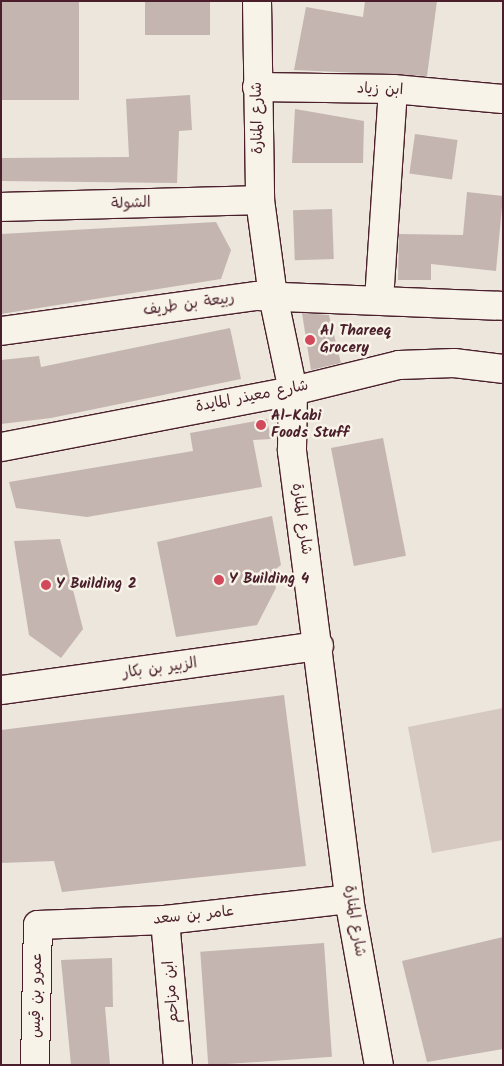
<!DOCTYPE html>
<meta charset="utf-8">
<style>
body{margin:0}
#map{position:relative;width:504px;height:1066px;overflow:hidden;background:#ece6dd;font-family:Kalam,"Playpen Sans Arabic",sans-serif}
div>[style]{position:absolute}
.green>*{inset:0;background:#d5c9c2}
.building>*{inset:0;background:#c4b5b0;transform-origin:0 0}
.roads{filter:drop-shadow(1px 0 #4a1f2b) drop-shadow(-1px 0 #4a1f2b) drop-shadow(0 1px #4a1f2b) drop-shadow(0 -1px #4a1f2b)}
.minor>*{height:28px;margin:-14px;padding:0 14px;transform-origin:14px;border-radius:14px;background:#f7f3e8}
.dots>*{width:14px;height:14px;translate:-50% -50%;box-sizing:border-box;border:2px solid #f7f3e8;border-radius:50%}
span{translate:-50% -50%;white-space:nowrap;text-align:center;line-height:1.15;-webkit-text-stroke:5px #f7f3e8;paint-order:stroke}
.street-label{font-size:15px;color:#4a1f2b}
.poi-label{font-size:15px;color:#4a1f2b;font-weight:700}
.left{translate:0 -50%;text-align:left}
.frame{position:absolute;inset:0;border:2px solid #4a1f2b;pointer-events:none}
</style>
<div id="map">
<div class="green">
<i style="clip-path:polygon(503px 708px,503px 840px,432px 853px,408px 727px)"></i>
</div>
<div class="building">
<i style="left:1px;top:1px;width:78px;height:99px"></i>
<i style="left:145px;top:1px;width:65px;height:34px"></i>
<i style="clip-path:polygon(365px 1px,437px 1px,427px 76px,294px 70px,306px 7px,363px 17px)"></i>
<i style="clip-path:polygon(190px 95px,192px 130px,179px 131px,177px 183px,1px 181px,1px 158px,129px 157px,126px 99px)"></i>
<i style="clip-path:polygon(295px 109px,364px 121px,363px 163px,292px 163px)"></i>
<i style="left:415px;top:134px;width:43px;height:40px;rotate:8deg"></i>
<i style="clip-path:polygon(467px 192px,503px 196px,496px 271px,431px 264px,431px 280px,398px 280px,399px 234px,463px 235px)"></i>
<i style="left:332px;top:209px;width:50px;height:39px;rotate:88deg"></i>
<i style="clip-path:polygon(216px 222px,231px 250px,221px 279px,1px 314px,1px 234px)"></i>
<i style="clip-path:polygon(302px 313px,329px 315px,341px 363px,311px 370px)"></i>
<i style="clip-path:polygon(230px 328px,241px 379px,51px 418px,1px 424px,1px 360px,39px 356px,41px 367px)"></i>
<i style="clip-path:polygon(267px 419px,271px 439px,253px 440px,262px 487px,87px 517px,16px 508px,9px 482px,193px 451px,190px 433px)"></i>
<i style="left:383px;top:438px;width:120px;height:53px;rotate:79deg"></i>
<i style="clip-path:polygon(272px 516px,281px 565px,272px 572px,276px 588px,257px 625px,176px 637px,157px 542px)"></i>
<i style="clip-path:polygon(60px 539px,83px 629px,61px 658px,29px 635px,14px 541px)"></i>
<i style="clip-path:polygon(284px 695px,306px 866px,62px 892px,54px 861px,1px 863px,1px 730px)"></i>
<i style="clip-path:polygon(503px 937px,503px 1049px,427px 1062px,402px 961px)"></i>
<i style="left:324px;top:943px;width:114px;height:124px;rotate:86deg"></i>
<i style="clip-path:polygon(112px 958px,113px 1007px,105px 1007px,110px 1065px,71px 1065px,61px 960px)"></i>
</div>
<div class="roads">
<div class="minor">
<i style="left:257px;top:1px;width:199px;rotate:89.1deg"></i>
<i style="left:260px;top:200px;width:97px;rotate:82.3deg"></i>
<i style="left:273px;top:296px;width:97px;rotate:78.1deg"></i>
<i style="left:293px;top:391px;width:60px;rotate:91deg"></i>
<i style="left:292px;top:451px;width:452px;rotate:82.7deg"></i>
<i style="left:349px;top:899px;width:169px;rotate:79.8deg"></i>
<i style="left:257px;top:87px;width:136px;rotate:0.8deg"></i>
<i style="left:393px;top:89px;width:110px;rotate:5.2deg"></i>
<i style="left:1px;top:207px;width:259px;rotate:-1.5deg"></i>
<i style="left:379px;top:300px;width:211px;rotate:-86.2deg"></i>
<i style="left:1px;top:331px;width:258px;rotate:-7.8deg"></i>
<i style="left:257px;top:296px;width:246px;rotate:2.3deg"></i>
<i style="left:1px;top:447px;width:297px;rotate:-10.9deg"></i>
<i style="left:293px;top:391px;width:109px;rotate:-13.8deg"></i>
<i style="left:399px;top:365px;width:55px;rotate:-2.1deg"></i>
<i style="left:454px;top:363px;width:49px;rotate:7deg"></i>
<i style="left:1px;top:690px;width:321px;rotate:-7.9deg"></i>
<i style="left:165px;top:920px;width:146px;rotate:84.9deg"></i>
<i style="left:35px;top:1065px;width:140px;rotate:-88.8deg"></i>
<i style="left:38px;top:925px;width:127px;rotate:-2.3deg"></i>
<i style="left:165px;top:920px;width:185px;rotate:-6.5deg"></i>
</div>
</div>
<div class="dots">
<i style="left:310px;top:340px;background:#d1495b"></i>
<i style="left:261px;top:425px;background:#d1495b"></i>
<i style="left:219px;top:580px;background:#d1495b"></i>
<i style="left:46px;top:585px;background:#d1495b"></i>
</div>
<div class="street-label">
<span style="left:380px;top:90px;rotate:2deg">ابن زياد</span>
<span style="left:258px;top:118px;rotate:-91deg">شارع المنارة</span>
<span style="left:131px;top:204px;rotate:-2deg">الشولة</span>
<span style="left:189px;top:305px;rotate:-8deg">ربيعة بن طريف</span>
<span style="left:252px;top:397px;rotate:-11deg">شارع معيذر المايدة</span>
<span style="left:301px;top:519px;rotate:82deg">شارع المنارة</span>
<span style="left:160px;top:669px;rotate:-8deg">الزبير بن بكار</span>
<span style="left:194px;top:916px;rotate:-6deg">عامر بن سعد</span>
<span style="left:354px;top:921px;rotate:81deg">شارع المنارة</span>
<span style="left:172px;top:992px;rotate:-95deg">ابن مزاحم</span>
<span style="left:37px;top:995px;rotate:-89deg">عمرو بن قيس</span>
</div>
<div class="poi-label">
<span class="left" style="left:320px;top:340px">Al Thareeq<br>Grocery</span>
<span class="left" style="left:271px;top:425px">Al-Kabi<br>Foods Stuff</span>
<span class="left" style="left:229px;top:580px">Y Building 4</span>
<span class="left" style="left:56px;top:585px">Y Building 2</span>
</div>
<div class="frame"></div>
</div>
